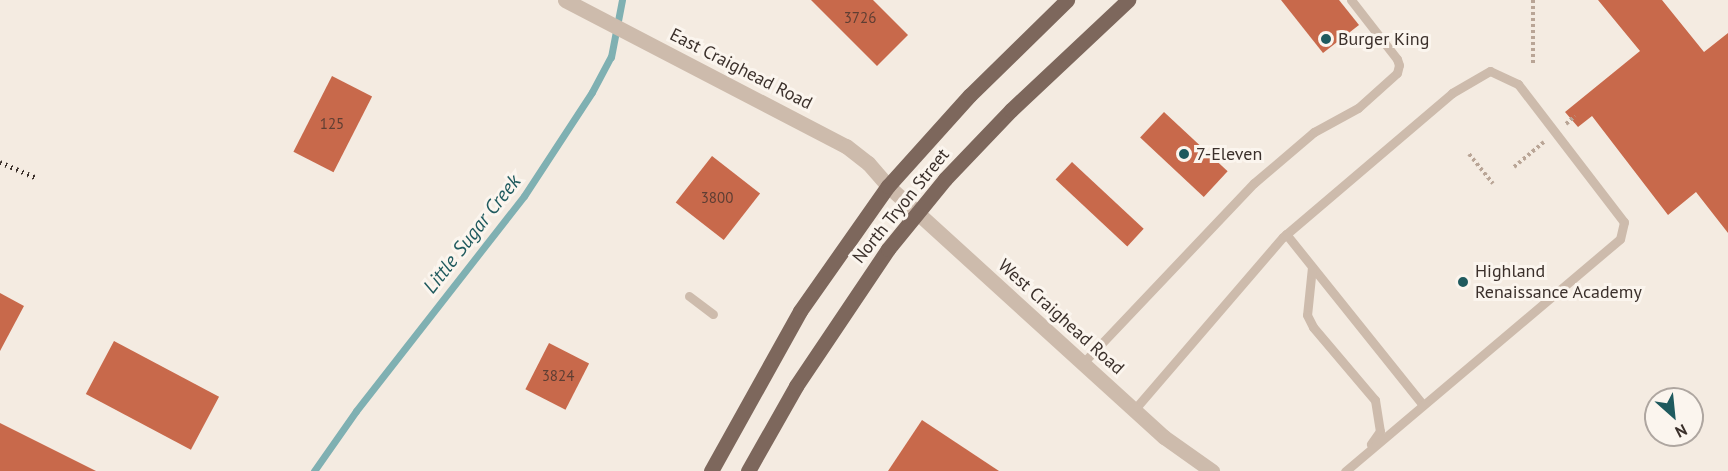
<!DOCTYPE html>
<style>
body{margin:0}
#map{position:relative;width:1728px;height:471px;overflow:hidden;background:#f4ebe1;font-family:"PT Sans",sans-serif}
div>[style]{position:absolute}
.stream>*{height:7px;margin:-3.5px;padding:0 3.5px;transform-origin:3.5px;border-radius:3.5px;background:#7fb0b2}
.building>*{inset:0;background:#c8694b;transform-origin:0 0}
.path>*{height:4px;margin-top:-2px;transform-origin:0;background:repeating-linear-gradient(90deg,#b9a596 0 3px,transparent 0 6px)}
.service>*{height:9px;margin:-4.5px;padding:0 4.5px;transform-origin:4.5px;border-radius:4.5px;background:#cdbbac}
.tertiary>*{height:15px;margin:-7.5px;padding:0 7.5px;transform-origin:7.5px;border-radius:7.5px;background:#cdbbac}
.primary>*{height:15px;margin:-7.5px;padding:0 7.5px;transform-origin:7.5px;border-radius:7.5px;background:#7d675c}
.rail>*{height:4.5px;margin-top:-2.25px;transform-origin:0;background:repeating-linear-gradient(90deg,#3b302b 0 1.5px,transparent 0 6px)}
.dots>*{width:16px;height:16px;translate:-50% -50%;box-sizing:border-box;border:3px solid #fbf5ee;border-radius:50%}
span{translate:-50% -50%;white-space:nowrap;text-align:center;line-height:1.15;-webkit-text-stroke:6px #fbf5ee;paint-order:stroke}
.number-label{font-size:15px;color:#5e3e33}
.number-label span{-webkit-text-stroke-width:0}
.poi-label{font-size:18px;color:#3b302b}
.left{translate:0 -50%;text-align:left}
.street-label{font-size:18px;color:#3b302b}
.water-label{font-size:20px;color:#1f5a5e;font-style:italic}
.north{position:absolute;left:1644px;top:387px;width:60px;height:60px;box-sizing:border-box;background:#fbf5ee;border:2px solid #aea6a0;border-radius:50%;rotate:153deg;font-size:16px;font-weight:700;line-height:24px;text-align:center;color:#3b302b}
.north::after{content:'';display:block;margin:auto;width:21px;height:27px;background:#1f5a5e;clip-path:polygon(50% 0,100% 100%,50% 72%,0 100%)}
</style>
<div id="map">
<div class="stream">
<i style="left:314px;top:471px;width:73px;rotate:-55deg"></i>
<i style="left:356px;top:411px;width:273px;rotate:-52deg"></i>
<i style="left:524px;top:196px;width:124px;rotate:-56.8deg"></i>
<i style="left:592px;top:92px;width:40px;rotate:-62deg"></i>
<i style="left:611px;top:57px;width:58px;rotate:-79.1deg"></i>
</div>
<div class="building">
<i style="clip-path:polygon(811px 0,873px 0,908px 35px,877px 66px)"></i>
<i style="clip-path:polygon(1281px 0,1339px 0,1359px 25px,1323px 53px)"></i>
<i style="clip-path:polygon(1598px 0,1662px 0,1704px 52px,1728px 33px,1728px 233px,1696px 192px,1668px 215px,1592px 116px,1578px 127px,1565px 112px,1640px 51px)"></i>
<i style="left:332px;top:76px;width:45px;height:85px;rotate:27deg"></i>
<i style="left:1164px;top:112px;width:87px;height:35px;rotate:43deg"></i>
<i style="left:712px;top:156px;width:61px;height:59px;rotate:38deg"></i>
<i style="left:1072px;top:162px;width:98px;height:24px;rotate:43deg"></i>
<i style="clip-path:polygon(0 293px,24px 306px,0 351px)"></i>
<i style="left:114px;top:341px;width:119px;height:60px;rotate:28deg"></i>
<i style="left:549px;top:343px;width:45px;height:52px;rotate:27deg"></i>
<i style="clip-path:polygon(922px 420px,999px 471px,888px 471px)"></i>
<i style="clip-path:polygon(0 423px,96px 471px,0 471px)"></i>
</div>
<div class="path">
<i style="left:1533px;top:0;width:65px;rotate:90deg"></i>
<i style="left:1566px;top:124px;width:12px;rotate:-42deg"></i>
<i style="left:1469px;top:154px;width:38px;rotate:51deg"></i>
<i style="left:1514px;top:167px;width:39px;rotate:-40deg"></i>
</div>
<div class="service">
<i style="left:1286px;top:234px;width:219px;rotate:51.3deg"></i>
<i style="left:1312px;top:267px;width:48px;rotate:95.9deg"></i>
<i style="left:1307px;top:315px;width:13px;rotate:63deg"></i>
<i style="left:1313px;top:327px;width:96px;rotate:49.7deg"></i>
<i style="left:1375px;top:400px;width:31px;rotate:81deg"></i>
<i style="left:1380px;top:431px;width:16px;rotate:125deg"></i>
<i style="left:689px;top:296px;width:30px;rotate:37deg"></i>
<i style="left:1083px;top:363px;width:248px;rotate:-46.5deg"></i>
<i style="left:1254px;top:183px;width:79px;rotate:-40.4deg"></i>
<i style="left:1314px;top:132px;width:50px;rotate:-28.6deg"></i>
<i style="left:1358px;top:108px;width:52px;rotate:-41.9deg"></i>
<i style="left:1397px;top:73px;width:8px;rotate:-76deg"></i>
<i style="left:1399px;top:65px;width:6px;rotate:-108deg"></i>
<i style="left:1397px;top:59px;width:75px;rotate:-127.9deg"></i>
<i style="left:1134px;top:410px;width:228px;rotate:-49.3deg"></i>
<i style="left:1283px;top:237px;width:222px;rotate:-40.4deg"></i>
<i style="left:1452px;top:93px;width:44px;rotate:-30.1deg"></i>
<i style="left:1490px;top:71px;width:31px;rotate:25deg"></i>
<i style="left:1518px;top:84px;width:174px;rotate:52.5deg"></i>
<i style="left:1624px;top:222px;width:17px;rotate:103deg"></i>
<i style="left:1620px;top:239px;width:360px;rotate:139.8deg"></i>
</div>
<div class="tertiary">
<i style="left:565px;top:0;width:317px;rotate:27.5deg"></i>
<i style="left:846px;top:146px;width:28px;rotate:38deg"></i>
<i style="left:868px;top:163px;width:30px;rotate:49deg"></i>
<i style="left:888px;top:186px;width:373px;rotate:42.3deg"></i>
<i style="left:1164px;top:437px;width:59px;rotate:35.3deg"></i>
</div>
<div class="primary">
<i style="left:711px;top:471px;width:183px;rotate:-60.9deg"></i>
<i style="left:800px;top:311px;width:153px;rotate:-54.9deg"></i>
<i style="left:888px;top:186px;width:122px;rotate:-48deg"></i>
<i style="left:970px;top:95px;width:136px;rotate:-44.4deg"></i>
<i style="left:748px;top:471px;width:98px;rotate:-60.5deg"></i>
<i style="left:796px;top:386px;width:165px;rotate:-56.1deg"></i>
<i style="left:888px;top:249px;width:90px;rotate:-50.8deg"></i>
<i style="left:945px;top:179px;width:95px;rotate:-46.3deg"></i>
<i style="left:1011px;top:110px;width:161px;rotate:-43.2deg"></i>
</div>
<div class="rail">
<i style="left:0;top:162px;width:40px;rotate:23.4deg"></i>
</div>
<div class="dots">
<i style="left:1326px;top:39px;background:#1f5a5e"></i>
<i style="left:1184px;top:154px;background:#1f5a5e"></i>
<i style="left:1463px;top:282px;background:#1f5a5e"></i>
</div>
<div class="number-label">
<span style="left:860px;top:18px">3726</span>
<span style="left:332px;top:124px">125</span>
<span style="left:717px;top:198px">3800</span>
<span style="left:558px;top:376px">3824</span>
</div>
<div class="poi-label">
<span class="left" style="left:1338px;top:39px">Burger King</span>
<span class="left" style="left:1196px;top:154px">7-Eleven</span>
<span class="left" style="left:1475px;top:282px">Highland<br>Renaissance Academy</span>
</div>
<div class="street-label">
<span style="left:741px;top:69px;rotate:27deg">East Craighead Road</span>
<span style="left:901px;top:206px;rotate:-51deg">North Tryon Street</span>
<span style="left:1061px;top:317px;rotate:42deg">West Craighead Road</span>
</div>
<div class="water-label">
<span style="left:472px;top:234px;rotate:-52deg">Little Sugar Creek</span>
</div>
<div class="north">N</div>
</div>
